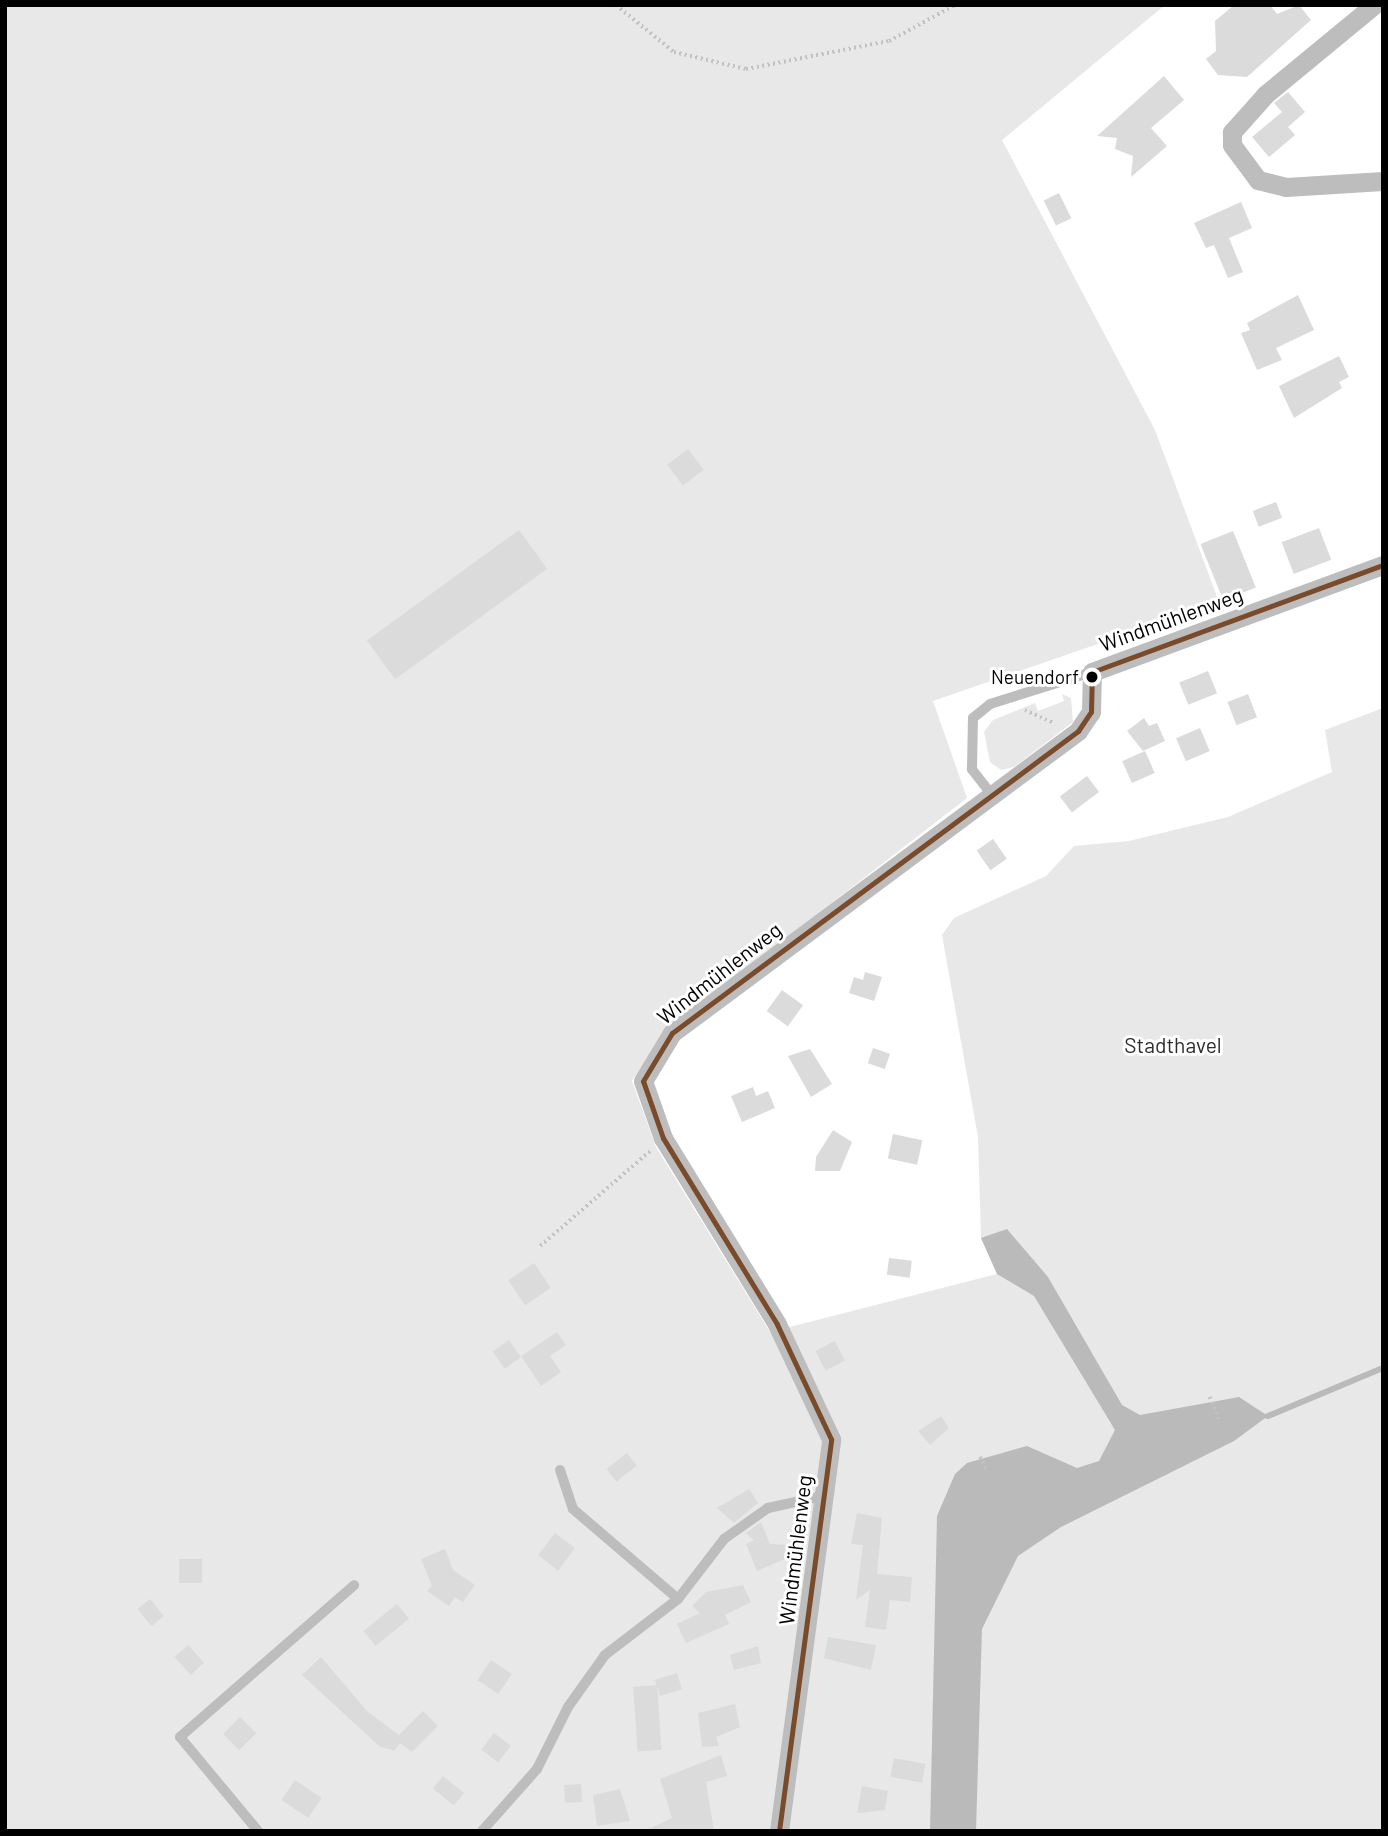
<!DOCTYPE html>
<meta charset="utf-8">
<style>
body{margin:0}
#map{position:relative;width:1388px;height:1836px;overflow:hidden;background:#fff;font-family:Barlow,sans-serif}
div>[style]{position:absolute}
.green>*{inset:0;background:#e8e8e8}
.water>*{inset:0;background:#bababa}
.stream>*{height:6px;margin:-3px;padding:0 3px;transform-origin:3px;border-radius:3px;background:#bababa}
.building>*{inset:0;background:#dbdbdb;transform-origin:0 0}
.path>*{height:3.5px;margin-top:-1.75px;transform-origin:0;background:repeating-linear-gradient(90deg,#c2c2c2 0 2px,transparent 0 5.5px)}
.service>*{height:10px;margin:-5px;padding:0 5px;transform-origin:5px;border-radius:5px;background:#bdbdbd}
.minor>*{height:19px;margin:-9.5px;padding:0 9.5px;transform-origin:9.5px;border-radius:9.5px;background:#bdbdbd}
.bus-1>*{height:5px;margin:-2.5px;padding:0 2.5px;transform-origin:2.5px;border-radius:2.5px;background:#7a4b2a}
.dots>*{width:19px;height:19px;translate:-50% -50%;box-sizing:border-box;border:4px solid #fff;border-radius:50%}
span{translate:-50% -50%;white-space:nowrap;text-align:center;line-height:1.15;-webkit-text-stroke:6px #fff;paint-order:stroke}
.bus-label{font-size:19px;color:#000}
.right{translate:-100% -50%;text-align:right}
.street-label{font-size:21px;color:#000}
.park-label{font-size:21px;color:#2c2c2c}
.frame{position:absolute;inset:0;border:7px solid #000;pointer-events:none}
</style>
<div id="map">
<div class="green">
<i style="clip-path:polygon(5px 5px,1165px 5px,1002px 140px,1155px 430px,1219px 602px,933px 701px,967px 798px,664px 1033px,632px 1081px,656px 1147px,770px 1332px,997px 1274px,981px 1238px,978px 1137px,942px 935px,954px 918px,1046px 876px,1074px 846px,1129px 841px,1228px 817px,1332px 772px,1325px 730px,1383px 708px,1383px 1831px,5px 1831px)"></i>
<i style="clip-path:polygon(1062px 694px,1071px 698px,1073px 722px,1014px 767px,1001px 770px,990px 762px,984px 732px,993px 720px,1035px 703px,1038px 711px,1064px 701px)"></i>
</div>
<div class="water">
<i style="clip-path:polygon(1007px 1229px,1048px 1277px,1122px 1405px,1140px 1415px,1239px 1397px,1268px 1416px,1234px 1441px,1061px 1527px,1018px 1556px,982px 1629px,976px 1831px,930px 1831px,937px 1516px,955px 1474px,967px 1463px,1027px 1446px,1077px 1468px,1099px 1461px,1115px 1430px,1034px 1296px,997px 1274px,981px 1238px)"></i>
</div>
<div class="stream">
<i style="left:1268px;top:1416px;width:125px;rotate:-22.7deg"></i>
</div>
<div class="building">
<i style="clip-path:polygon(1234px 5px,1270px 5px,1277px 14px,1299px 5px,1311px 20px,1247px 77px,1218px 75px,1206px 59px,1216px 51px,1215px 21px)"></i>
<i style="clip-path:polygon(1164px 76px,1184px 100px,1151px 128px,1167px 146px,1131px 177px,1133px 156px,1115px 149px,1117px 138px,1097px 136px)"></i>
<i style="clip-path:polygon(1288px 92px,1305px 112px,1288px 127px,1295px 135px,1269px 157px,1252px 137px,1282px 112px,1274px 103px)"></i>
<i style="left:1059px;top:193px;width:28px;height:17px;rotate:64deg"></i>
<i style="clip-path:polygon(1241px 202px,1252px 228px,1229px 238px,1243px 272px,1228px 278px,1214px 245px,1206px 248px,1194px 223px)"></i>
<i style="clip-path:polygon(1298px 295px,1314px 330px,1276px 348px,1282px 360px,1257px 370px,1241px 333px,1250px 330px,1247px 323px)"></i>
<i style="clip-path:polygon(1339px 356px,1349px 377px,1339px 382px,1342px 388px,1294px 418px,1279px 386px)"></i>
<i style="left:688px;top:449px;width:26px;height:26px;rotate:53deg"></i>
<i style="left:1276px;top:502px;width:17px;height:25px;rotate:69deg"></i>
<i style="left:1319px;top:528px;width:34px;height:40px;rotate:69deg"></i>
<i style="left:519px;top:530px;width:48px;height:188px;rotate:54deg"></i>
<i style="left:1233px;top:531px;width:61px;height:35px;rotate:68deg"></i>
<i style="left:1208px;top:671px;width:24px;height:31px;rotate:68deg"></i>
<i style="left:1248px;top:694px;width:25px;height:22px;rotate:69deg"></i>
<i style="clip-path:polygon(1144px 718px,1149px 726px,1157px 723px,1165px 741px,1143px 751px,1127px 731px)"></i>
<i style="left:1200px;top:728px;width:25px;height:26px;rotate:67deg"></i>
<i style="left:1145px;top:751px;width:24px;height:25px;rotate:66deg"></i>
<i style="left:1087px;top:776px;width:20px;height:34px;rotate:53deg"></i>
<i style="left:993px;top:839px;width:24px;height:20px;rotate:55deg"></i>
<i style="clip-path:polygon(865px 972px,882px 977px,874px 1001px,849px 993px,854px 977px,863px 980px)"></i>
<i style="left:782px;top:990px;width:26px;height:26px;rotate:36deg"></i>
<i style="left:873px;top:1048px;width:18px;height:16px;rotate:19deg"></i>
<i style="clip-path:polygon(810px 1049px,832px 1084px,811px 1097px,788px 1056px)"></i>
<i style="clip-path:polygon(753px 1087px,756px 1096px,768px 1091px,775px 1108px,742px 1122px,731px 1096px)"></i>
<i style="clip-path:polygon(833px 1130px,852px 1142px,840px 1171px,815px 1171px,816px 1157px)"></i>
<i style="left:893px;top:1134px;width:30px;height:25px;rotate:12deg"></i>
<i style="left:889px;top:1258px;width:23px;height:17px;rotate:7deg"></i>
<i style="left:534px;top:1263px;width:30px;height:31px;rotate:56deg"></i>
<i style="clip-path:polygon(557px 1332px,566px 1345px,550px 1356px,561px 1372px,541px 1386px,521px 1356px)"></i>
<i style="left:509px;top:1340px;width:21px;height:20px;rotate:55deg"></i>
<i style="left:835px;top:1341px;width:22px;height:22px;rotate:63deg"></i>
<i style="clip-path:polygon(941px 1416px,949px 1428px,930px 1445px,918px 1431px)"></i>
<i style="left:627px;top:1453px;width:16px;height:26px;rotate:52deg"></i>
<i style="clip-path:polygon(749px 1489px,758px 1503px,734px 1523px,717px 1508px)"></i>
<i style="clip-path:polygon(857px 1513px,882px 1518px,877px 1574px,912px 1577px,910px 1602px,890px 1600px,886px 1630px,865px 1627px,870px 1590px,856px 1600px,863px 1545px,851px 1544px)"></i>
<i style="clip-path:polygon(761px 1522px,770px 1544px,804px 1546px,804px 1551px,757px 1571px,746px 1544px,754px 1540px,746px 1533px)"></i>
<i style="left:555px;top:1533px;width:25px;height:28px;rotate:37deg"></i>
<i style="clip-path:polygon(445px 1549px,453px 1570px,475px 1585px,463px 1602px,455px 1597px,449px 1606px,427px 1591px,432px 1586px,421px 1559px)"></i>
<i style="left:179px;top:1559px;width:23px;height:24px"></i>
<i style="clip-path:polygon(743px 1585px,751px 1602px,725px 1615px,729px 1624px,686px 1643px,677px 1624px,700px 1613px,692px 1606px,706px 1592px)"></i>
<i style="left:150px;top:1599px;width:22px;height:16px;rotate:51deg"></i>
<i style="left:397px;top:1604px;width:19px;height:43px;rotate:51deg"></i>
<i style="clip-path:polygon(828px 1637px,876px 1645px,871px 1670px,824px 1658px)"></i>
<i style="left:188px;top:1645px;width:24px;height:18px;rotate:48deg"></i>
<i style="clip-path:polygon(758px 1646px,761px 1663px,734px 1670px,730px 1655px)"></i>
<i style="clip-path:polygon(321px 1657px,368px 1712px,399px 1735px,423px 1711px,438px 1726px,412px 1752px,400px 1743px,394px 1751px,379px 1746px,302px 1675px)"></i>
<i style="left:491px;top:1660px;width:25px;height:24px;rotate:34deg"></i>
<i style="left:677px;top:1673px;width:17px;height:23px;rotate:73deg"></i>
<i style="left:657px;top:1685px;width:65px;height:24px;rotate:86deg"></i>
<i style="clip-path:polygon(735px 1704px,740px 1727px,716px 1737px,719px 1746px,702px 1747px,698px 1713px)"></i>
<i style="left:240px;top:1717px;width:23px;height:24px;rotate:45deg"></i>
<i style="left:494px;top:1733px;width:21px;height:21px;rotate:37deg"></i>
<i style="clip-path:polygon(721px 1755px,727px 1776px,706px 1782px,714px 1831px,644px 1831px,672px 1818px,660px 1779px)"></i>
<i style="left:894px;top:1758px;width:32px;height:19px;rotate:11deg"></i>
<i style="left:443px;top:1776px;width:27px;height:16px;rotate:39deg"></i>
<i style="left:295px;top:1780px;width:32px;height:24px;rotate:34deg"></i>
<i style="left:581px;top:1784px;width:18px;height:17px;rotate:87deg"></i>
<i style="clip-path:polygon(862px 1786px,888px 1791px,885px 1810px,857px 1813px)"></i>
<i style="clip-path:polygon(620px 1789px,630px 1821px,597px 1826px,593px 1795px)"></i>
</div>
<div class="path">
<i style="left:616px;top:5px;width:75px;rotate:39deg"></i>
<i style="left:674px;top:52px;width:74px;rotate:13.3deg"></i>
<i style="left:746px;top:69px;width:146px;rotate:-11.1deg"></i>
<i style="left:889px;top:41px;width:75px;rotate:-28.6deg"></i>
<i style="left:1025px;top:710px;width:32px;rotate:24deg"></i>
<i style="left:540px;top:1246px;width:145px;rotate:-40.8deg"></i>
<i style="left:1210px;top:1397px;width:24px;rotate:68deg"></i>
<i style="left:980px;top:1457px;width:15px;rotate:62deg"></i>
</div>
<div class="service">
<i style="left:992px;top:795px;width:33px;rotate:-128deg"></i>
<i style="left:972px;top:769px;width:51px;rotate:-88.9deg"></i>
<i style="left:973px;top:718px;width:22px;rotate:-39deg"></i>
<i style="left:990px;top:704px;width:107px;rotate:-17.4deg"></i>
<i style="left:560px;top:1470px;width:41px;rotate:71.6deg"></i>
<i style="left:573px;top:1509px;width:138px;rotate:40.6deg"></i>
<i style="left:258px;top:1831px;width:122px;rotate:-129.7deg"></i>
<i style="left:180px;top:1737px;width:231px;rotate:-41.1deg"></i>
<i style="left:482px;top:1831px;width:83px;rotate:-48.4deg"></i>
<i style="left:537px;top:1769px;width:69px;rotate:-63.4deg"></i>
<i style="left:568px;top:1707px;width:64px;rotate:-54.6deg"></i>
<i style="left:605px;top:1655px;width:92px;rotate:-37.5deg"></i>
<i style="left:678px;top:1599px;width:76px;rotate:-52.5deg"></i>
<i style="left:724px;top:1539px;width:54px;rotate:-35.2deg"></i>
<i style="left:768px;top:1508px;width:60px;rotate:-12.4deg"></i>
</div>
<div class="minor">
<i style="left:1374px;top:5px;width:141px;rotate:140.5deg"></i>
<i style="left:1265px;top:95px;width:50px;rotate:131.7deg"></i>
<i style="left:1232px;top:132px;width:13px;rotate:90deg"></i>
<i style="left:1232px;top:145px;width:44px;rotate:53.4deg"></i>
<i style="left:1258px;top:180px;width:29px;rotate:14deg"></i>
<i style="left:1286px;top:187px;width:97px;rotate:-3.5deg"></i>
<i style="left:779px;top:1831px;width:395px;rotate:-82.4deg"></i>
<i style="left:831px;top:1439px;width:127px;rotate:-115.2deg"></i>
<i style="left:777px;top:1324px;width:218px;rotate:-121.5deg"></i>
<i style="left:663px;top:1138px;width:60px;rotate:-109.3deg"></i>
<i style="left:643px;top:1081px;width:56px;rotate:-58.9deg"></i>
<i style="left:672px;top:1033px;width:506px;rotate:-36.64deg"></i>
<i style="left:1078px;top:731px;width:23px;rotate:-56deg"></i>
<i style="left:1091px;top:712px;width:40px;rotate:-88.6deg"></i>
<i style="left:1092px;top:672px;width:310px;rotate:-20.2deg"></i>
</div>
<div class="bus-1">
<i style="left:779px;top:1831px;width:395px;rotate:-82.4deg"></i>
<i style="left:831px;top:1439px;width:127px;rotate:-115.2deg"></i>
<i style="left:777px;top:1324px;width:218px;rotate:-121.5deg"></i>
<i style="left:663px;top:1138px;width:60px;rotate:-109.3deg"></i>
<i style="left:643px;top:1081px;width:56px;rotate:-58.9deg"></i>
<i style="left:672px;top:1033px;width:506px;rotate:-36.64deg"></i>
<i style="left:1078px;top:731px;width:23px;rotate:-56deg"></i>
<i style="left:1091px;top:712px;width:40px;rotate:-88.6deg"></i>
<i style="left:1092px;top:672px;width:310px;rotate:-20.2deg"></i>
</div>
<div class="dots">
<i style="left:1092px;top:677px;background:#000"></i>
</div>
<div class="bus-label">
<span class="right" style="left:1079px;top:677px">Neuendorf</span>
</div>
<div class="street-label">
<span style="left:1171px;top:619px;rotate:-20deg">Windmühlenweg</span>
<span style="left:719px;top:973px;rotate:-38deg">Windmühlenweg</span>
<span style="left:795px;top:1550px;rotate:-83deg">Windmühlenweg</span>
</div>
<div class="park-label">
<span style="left:1173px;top:1045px">Stadthavel</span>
</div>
<div class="frame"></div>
</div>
